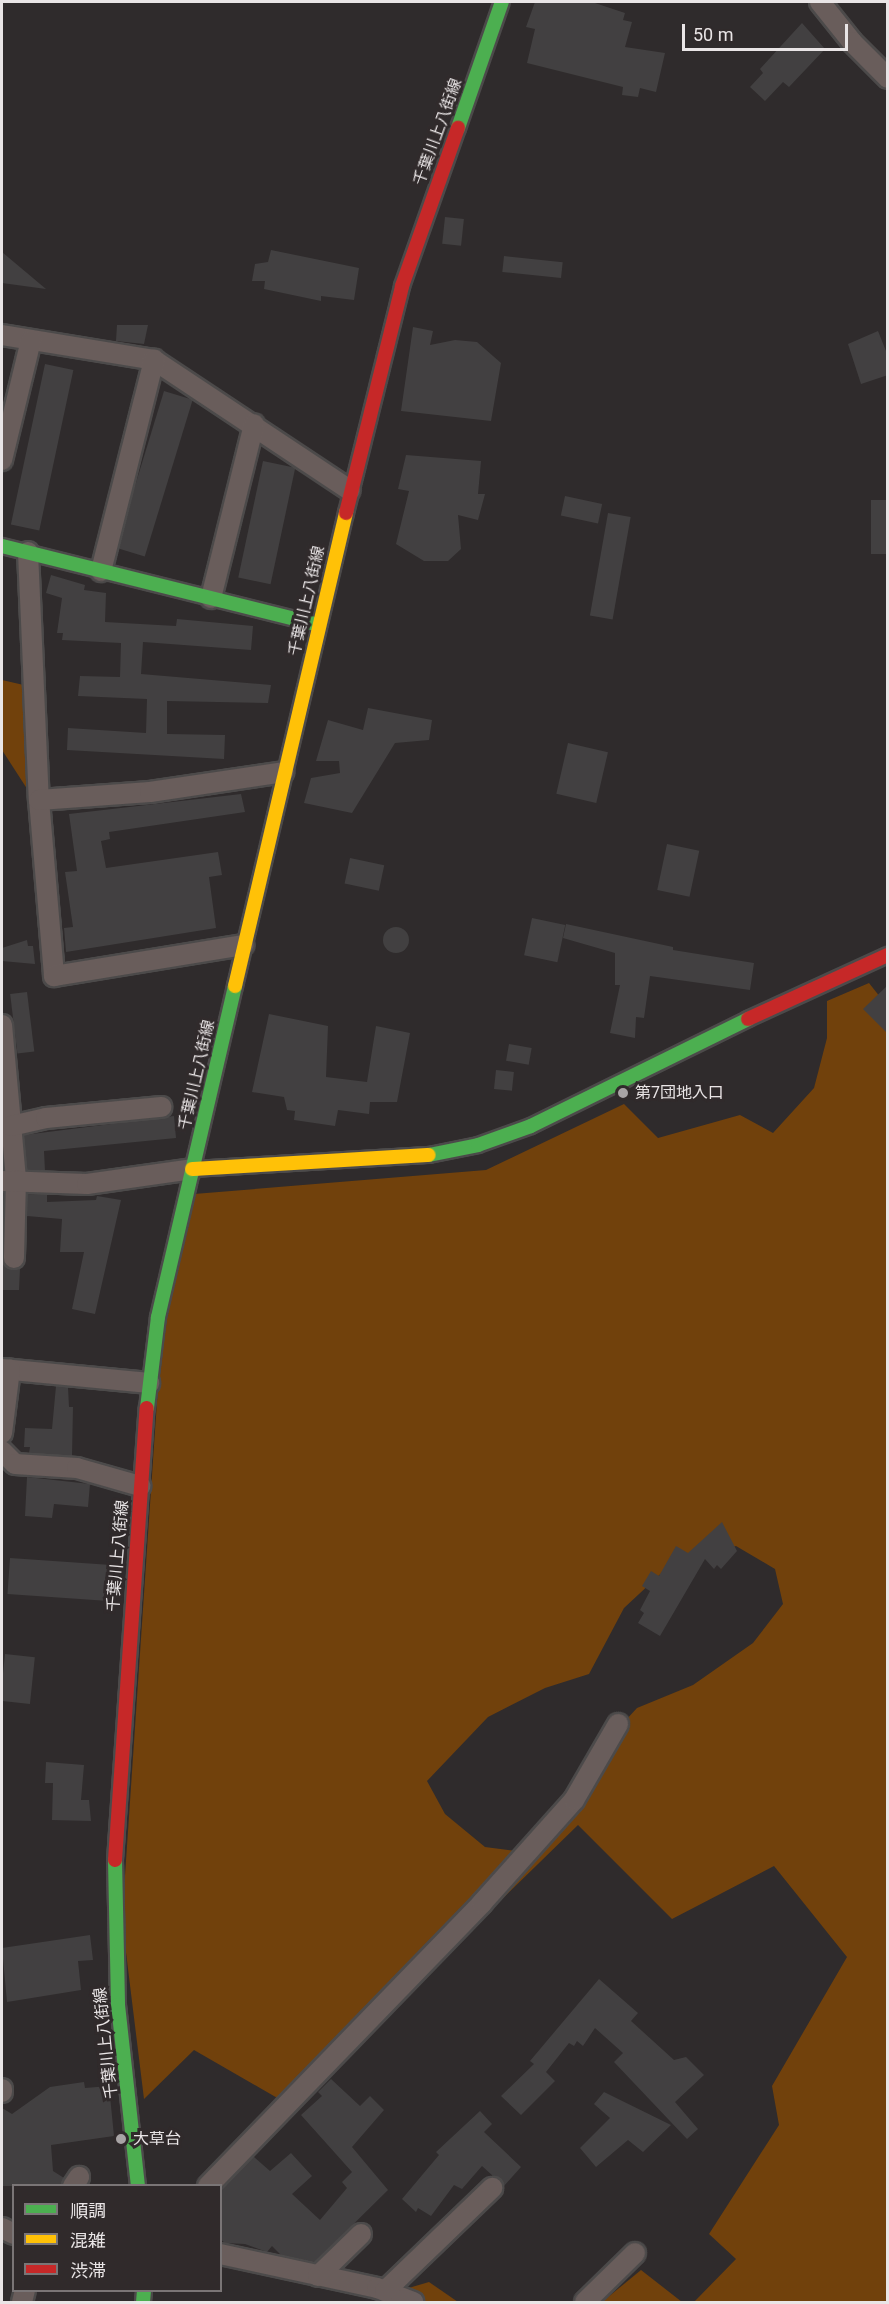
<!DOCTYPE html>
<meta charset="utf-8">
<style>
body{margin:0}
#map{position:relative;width:889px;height:2304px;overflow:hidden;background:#2f2b2c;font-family:Roboto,"Noto Sans JP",sans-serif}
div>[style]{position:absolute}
.green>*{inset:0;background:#71410c}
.building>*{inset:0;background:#424041;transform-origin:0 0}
.round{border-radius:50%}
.roads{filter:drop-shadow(2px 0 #4c4a4a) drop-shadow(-2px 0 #4c4a4a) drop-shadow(0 2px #4c4a4a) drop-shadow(0 -2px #4c4a4a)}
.street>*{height:20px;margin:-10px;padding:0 10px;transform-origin:10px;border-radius:10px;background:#695d5b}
.fast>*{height:14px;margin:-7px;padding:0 7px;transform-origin:7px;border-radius:7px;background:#4caf50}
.slow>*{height:14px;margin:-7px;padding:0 7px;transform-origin:7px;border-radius:7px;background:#ffc107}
.jam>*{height:14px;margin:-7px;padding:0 7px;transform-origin:7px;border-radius:7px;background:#c62828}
.dots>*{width:16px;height:16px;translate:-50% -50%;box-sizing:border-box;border:3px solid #302a2b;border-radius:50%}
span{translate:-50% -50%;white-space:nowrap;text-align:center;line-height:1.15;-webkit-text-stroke:6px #302a2b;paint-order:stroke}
.street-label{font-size:16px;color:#e9e5e6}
.poi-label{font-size:16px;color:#e9e5e6}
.left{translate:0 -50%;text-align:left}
.frame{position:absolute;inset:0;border:3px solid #e9e5e6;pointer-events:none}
.legend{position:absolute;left:12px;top:2184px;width:210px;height:108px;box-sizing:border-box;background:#302a2b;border:2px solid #7a7576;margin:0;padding:8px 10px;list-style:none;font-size:18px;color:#e9e5e6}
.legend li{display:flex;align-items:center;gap:12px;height:30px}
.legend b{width:30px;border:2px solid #7a7576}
.scale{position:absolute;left:682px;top:24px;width:166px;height:27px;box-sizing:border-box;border:3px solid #e9e5e6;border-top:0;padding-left:8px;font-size:18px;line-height:21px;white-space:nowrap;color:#e9e5e6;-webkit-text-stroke:4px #302a2b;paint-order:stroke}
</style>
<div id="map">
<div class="green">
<i style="clip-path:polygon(2px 680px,28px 686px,33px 798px,2px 750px)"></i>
<i style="clip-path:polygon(evenodd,869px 983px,888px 1007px,887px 2302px,694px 2302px,736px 2259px,709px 2234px,779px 2125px,772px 2086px,847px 1957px,774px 1866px,672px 1919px,578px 1825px,376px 2022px,286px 2103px,194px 2050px,144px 2099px,122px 1920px,161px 1342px,194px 1194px,486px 1170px,624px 1104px,658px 1138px,740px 1115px,773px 1133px,814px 1088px,827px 1038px,827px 1001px,869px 983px,736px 1546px,775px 1569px,783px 1604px,753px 1643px,693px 1685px,637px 1708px,603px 1745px,525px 1852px,485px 1847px,445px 1814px,427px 1781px,488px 1717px,545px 1688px,589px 1674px,624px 1608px,668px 1567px,736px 1546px)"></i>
<i style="clip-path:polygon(641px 2270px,682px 2302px,602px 2302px)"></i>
<i style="clip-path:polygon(429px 2282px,458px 2302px,389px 2302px,395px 2292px)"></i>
</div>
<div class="building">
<i style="clip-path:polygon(535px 2px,592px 2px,625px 13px,623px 20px,632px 22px,625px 47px,665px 53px,656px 92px,640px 88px,638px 97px,622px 95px,623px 87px,527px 63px,535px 29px,526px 27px)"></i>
<i style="clip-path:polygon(802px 23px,825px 49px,789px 87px,783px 82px,765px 101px,750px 87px,763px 73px,760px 69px)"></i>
<i style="left:445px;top:217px;width:19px;height:27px;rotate:6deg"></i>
<i style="clip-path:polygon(271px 250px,359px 268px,354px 300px,321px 296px,321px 301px,264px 289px,265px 281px,252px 281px,255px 264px,268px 262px)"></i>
<i style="clip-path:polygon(2px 252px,46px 289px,2px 283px)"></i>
<i style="left:504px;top:256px;width:59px;height:16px;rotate:6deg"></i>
<i style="clip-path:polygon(117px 325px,148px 325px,144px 344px,116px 341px)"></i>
<i style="clip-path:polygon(413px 327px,433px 331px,430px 345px,455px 340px,477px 342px,501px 363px,491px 421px,401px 411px)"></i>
<i style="clip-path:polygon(878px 331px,888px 356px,888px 375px,861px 384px,848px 344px)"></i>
<i style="left:45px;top:364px;width:29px;height:164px;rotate:12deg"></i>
<i style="left:164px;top:391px;width:30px;height:164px;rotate:17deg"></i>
<i style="clip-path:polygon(406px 455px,481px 461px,478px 494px,485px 494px,478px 520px,458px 515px,461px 549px,448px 561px,424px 561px,396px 544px,409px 491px,398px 489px)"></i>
<i style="left:263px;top:461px;width:33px;height:119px;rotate:12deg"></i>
<i style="left:565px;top:496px;width:38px;height:20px;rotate:12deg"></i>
<i style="left:871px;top:500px;width:17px;height:54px"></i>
<i style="left:608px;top:513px;width:23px;height:104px;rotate:10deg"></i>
<i style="clip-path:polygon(51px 575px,85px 585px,84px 590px,106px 593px,105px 622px,176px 626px,177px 619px,253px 626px,251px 650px,143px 642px,141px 674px,271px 685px,268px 703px,167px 701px,167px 734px,225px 735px,224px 759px,67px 750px,68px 728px,146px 733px,147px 699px,78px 696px,80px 676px,120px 677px,121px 643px,62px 640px,63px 633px,57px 633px,62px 598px,46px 593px)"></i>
<i style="clip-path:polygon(368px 708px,432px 720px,429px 740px,395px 743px,352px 813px,304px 803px,311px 778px,340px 773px,339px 761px,316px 761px,328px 720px,363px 730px)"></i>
<i style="left:568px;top:743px;width:41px;height:52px;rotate:13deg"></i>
<i style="clip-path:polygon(241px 794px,245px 812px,109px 832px,110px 839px,101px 841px,106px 868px,218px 852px,222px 875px,209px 877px,216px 928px,66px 952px,64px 928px,73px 927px,65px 872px,77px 871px,69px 814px)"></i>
<i style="left:667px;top:844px;width:33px;height:47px;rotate:12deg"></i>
<i style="left:350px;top:858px;width:35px;height:26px;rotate:12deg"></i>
<i style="left:532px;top:918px;width:34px;height:38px;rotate:12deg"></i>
<i style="clip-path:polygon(566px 924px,673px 947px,673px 950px,754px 963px,750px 990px,650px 976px,644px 1018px,636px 1017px,635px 1038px,610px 1033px,620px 985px,615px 985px,615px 953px,563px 938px)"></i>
<i class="round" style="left:383px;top:927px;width:26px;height:26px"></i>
<i style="clip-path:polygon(27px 940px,28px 946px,33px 946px,35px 964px,2px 961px,2px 948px)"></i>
<i style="clip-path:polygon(888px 985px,888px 1034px,863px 1009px)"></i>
<i style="left:27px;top:992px;width:60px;height:17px;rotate:83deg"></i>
<i style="clip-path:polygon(269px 1014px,328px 1026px,326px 1077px,367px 1082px,376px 1026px,410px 1033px,397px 1102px,370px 1102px,369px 1114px,338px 1110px,335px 1126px,294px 1120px,295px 1111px,287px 1110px,284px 1097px,252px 1092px)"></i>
<i style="left:509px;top:1044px;width:23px;height:17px;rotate:10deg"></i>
<i style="left:496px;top:1070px;width:18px;height:19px;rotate:6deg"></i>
<i style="clip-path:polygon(174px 1116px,176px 1138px,44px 1151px,45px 1171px,27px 1170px,24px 1135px)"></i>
<i style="clip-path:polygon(28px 1194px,47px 1195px,47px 1202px,96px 1200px,97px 1196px,121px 1200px,95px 1314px,72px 1309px,84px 1252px,60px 1252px,62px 1219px,27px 1216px)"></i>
<i style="clip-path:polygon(2px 1260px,8px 1268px,20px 1269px,19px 1290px,2px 1290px)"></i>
<i style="clip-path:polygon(56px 1386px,68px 1387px,69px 1407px,73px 1407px,72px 1456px,29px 1453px,30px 1447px,24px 1447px,25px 1428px,52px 1429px)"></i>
<i style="clip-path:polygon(27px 1477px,90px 1484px,88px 1507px,54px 1504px,52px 1518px,25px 1516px)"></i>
<i style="clip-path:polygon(722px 1522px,737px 1551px,721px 1569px,717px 1565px,714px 1569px,705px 1559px,660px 1636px,638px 1623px,644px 1613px,640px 1610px,650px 1591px,642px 1586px,651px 1571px,659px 1576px,676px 1546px,688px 1553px)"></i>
<i style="left:10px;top:1558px;width:105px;height:36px;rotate:4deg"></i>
<i style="left:5px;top:1654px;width:30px;height:47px;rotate:6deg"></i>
<i style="clip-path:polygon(46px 1762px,84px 1765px,81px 1800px,89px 1800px,91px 1821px,52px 1820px,53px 1783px,45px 1783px)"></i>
<i style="clip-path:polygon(90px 1935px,93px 1960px,78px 1961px,81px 1990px,7px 2002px,2px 1948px)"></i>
<i style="clip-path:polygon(599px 1979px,638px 2013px,631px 2021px,674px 2060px,686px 2057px,704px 2075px,675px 2102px,698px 2129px,687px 2139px,614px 2062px,623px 2053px,595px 2028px,583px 2046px,577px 2041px,574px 2046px,569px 2043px,546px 2072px,555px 2081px,521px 2115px,501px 2096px,534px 2064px,530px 2061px)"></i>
<i style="clip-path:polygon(331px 2079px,360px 2106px,370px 2096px,384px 2110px,352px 2147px,388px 2190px,315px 2262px,281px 2255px,272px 2246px,267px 2252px,245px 2244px,225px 2243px,220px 2239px,220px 2190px,253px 2156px,270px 2171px,291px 2153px,312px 2176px,292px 2194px,320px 2220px,347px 2188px,342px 2182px,352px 2172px,301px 2115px,322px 2096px,318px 2092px)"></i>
<i style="clip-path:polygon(84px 2082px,85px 2088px,109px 2086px,114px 2136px,51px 2145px,53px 2171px,64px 2178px,61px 2186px,2px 2186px,2px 2108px,12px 2114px,50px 2087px)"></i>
<i style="clip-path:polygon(604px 2092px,671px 2125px,643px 2152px,628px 2140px,596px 2167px,580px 2148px,610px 2118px,594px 2104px)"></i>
<i style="clip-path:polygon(480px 2111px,492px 2124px,484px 2132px,521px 2167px,504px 2186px,482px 2166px,462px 2189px,454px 2185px,431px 2216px,418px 2208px,416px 2212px,402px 2199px,439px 2155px,436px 2152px)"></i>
</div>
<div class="roads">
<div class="street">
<i style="left:820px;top:2px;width:51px;rotate:51.3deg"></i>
<i style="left:852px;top:42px;width:51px;rotate:45deg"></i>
<i style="left:2px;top:335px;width:154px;rotate:9.3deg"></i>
<i style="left:154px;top:360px;width:235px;rotate:33.6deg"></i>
<i style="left:2px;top:460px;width:123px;rotate:-76.4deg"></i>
<i style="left:28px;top:552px;width:248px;rotate:87.5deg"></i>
<i style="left:39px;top:800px;width:177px;rotate:85.1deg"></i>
<i style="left:54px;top:976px;width:192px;rotate:-9.3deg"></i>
<i style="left:101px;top:571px;width:218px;rotate:-75.9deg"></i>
<i style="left:211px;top:598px;width:179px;rotate:-76.1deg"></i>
<i style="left:39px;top:800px;width:111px;rotate:-4.1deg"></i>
<i style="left:150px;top:792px;width:135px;rotate:-8.5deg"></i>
<i style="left:2px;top:1025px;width:156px;rotate:84.8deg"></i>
<i style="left:16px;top:1180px;width:78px;rotate:91.5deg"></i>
<i style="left:11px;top:1126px;width:36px;rotate:-13deg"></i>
<i style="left:46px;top:1118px;width:116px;rotate:-5.5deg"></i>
<i style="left:2px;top:1181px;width:85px;rotate:2deg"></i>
<i style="left:87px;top:1184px;width:106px;rotate:-8.1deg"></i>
<i style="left:2px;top:1369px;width:148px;rotate:5.4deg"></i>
<i style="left:2px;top:1433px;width:64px;rotate:-82.8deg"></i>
<i style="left:2px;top:1451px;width:18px;rotate:45deg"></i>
<i style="left:15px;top:1464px;width:62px;rotate:3.7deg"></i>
<i style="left:77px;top:1468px;width:66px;rotate:15.9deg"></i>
<i style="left:2px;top:2089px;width:3px;rotate:90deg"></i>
<i style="left:73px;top:2186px;width:11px;rotate:-56deg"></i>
<i style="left:208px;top:2186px;width:394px;rotate:-45.9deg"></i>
<i style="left:482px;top:1903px;width:138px;rotate:-48.2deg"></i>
<i style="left:574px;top:1800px;width:88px;rotate:-59.9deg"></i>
<i style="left:2px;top:2228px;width:13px;rotate:27deg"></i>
<i style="left:220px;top:2254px;width:161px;rotate:12.2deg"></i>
<i style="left:377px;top:2288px;width:39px;rotate:21deg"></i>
<i style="left:318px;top:2276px;width:60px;rotate:-44.3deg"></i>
<i style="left:385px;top:2291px;width:149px;rotate:-43.9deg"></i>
<i style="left:22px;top:2302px;width:12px;rotate:-76deg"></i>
<i style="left:585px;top:2302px;width:70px;rotate:-44.4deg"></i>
</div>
<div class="fast">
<i style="left:458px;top:128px;width:133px;rotate:-70.8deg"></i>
<i style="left:2px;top:546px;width:326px;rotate:14deg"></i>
<i style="left:429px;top:1155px;width:50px;rotate:-11.5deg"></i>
<i style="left:478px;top:1145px;width:56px;rotate:-19.7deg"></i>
<i style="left:531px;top:1126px;width:242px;rotate:-26.2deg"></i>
<i style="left:147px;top:1408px;width:92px;rotate:-83.1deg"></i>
<i style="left:158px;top:1317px;width:340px;rotate:-76.9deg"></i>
<i style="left:115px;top:1860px;width:145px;rotate:88.8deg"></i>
<i style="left:118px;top:2005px;width:182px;rotate:83.7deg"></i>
<i style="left:143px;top:2302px;width:12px;rotate:-85deg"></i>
</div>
<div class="slow">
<i style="left:235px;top:986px;width:486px;rotate:-76.8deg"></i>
<i style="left:192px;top:1169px;width:237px;rotate:-3.4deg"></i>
</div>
<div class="jam">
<i style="left:346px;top:513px;width:234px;rotate:-76.1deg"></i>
<i style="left:402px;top:286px;width:168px;rotate:-70.5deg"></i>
<i style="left:748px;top:1019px;width:154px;rotate:-24.6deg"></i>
<i style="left:115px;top:1860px;width:453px;rotate:-86deg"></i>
</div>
</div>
<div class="dots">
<i style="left:623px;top:1093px;background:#a8a4a5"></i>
<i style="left:121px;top:2139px;background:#a8a4a5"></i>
</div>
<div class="street-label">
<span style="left:438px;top:132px;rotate:-70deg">千葉川上八街線</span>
<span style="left:307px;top:601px;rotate:-77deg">千葉川上八街線</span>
<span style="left:197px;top:1075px;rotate:-77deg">千葉川上八街線</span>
<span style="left:118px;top:1556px;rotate:-85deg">千葉川上八街線</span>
<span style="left:106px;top:2043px;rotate:-96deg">千葉川上八街線</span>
</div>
<div class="poi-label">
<span class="left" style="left:635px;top:1093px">第7団地入口</span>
<span class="left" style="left:133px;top:2139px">大草台</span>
</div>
<div class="frame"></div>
<ul class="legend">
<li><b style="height:8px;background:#4caf50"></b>順調</li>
<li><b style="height:8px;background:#ffc107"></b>混雑</li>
<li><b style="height:8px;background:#c62828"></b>渋滞</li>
</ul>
<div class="scale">50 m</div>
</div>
